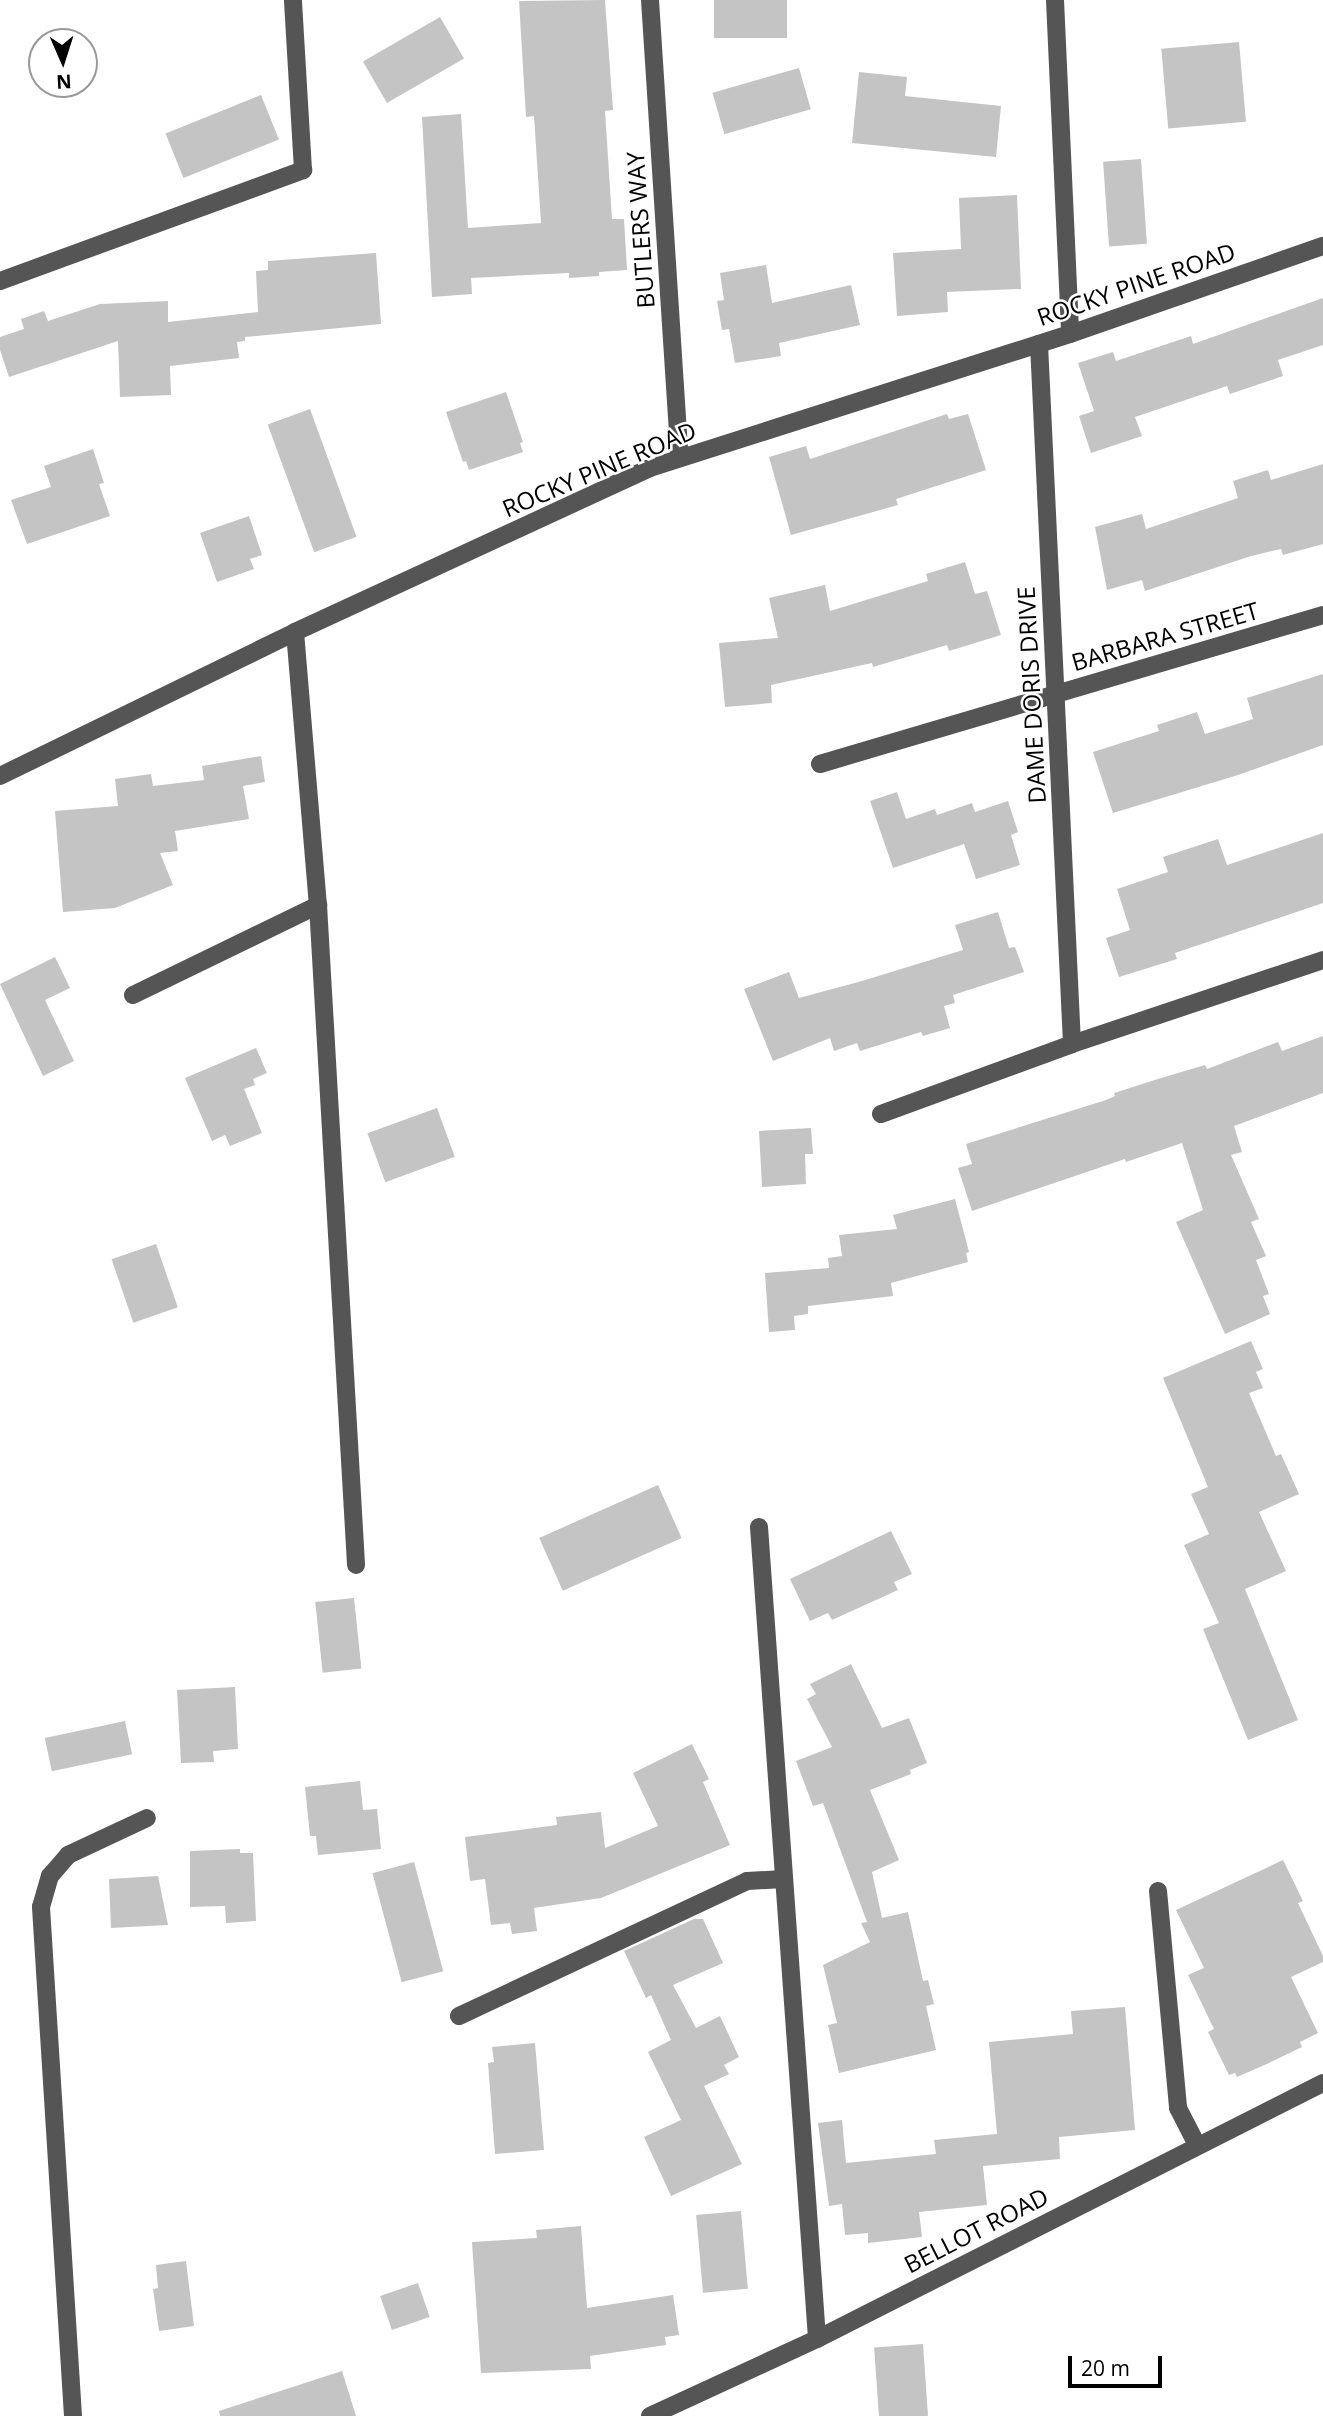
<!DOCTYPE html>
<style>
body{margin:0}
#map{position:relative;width:1323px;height:2416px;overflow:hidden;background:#fff;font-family:"Open Sans",sans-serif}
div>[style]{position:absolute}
.building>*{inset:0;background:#c4c4c4;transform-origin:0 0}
.minor>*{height:18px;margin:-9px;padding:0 9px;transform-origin:9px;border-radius:9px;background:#555}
span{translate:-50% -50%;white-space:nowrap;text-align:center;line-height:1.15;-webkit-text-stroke:5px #fff;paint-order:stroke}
.street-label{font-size:24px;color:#000}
.north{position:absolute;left:28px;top:28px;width:70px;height:70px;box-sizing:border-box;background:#fff;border:2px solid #999;border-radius:50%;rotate:177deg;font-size:19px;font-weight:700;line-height:28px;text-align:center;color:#000}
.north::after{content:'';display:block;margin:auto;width:24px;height:32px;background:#000;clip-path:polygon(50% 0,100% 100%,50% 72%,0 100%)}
.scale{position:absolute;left:1068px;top:2356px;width:94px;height:32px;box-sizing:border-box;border:4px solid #000;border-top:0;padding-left:9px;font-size:21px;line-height:24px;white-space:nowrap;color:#000;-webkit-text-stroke:5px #fff;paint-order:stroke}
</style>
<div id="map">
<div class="building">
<i style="clip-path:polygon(605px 0,613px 110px,605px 111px,612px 219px,624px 219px,627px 270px,599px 272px,599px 276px,569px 278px,569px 273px,471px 278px,472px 294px,432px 297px,422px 117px,461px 114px,468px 228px,541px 223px,534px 116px,526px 117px,519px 1px)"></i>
<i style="left:714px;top:0;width:73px;height:38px"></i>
<i style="left:440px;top:17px;width:48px;height:89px;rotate:60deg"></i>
<i style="left:1239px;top:42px;width:80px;height:78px;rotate:85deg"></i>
<i style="left:799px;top:68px;width:43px;height:90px;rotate:74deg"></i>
<i style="clip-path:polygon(859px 72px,907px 77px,905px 96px,1001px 106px,996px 157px,852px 143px)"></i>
<i style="left:261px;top:95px;width:48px;height:103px;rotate:68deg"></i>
<i style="left:1141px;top:159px;width:85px;height:38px;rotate:86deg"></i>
<i style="clip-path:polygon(1017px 195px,1021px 289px,947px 292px,948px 312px,897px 316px,893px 253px,961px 249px,959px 198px)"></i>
<i style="clip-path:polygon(376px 253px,381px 324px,245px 337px,245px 341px,237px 342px,239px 358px,170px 366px,171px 395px,120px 397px,118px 341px,9px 377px,0 350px,0 337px,24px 329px,21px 319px,44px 311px,48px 321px,100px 304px,168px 301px,168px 322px,258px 312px,256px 271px,268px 270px,268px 261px)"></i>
<i style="clip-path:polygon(766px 265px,772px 303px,851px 285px,860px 325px,779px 343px,781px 356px,735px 363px,729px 329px,722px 330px,717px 301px,724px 300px,720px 273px)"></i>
<i style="clip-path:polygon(1323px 298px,1323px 345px,1278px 360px,1283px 376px,1230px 394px,1227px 386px,1135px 417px,1142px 436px,1091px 453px,1079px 416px,1094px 411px,1078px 363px,1113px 352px,1116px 361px,1191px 336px,1193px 344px)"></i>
<i style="clip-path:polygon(506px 392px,523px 442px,520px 443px,523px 452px,469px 470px,466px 461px,463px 462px,446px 412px)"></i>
<i style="left:310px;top:409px;width:136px;height:45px;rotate:70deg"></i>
<i style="clip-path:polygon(947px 414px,949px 419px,968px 414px,986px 470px,896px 499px,898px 505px,791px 535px,769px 457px,806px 446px,810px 459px)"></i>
<i style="clip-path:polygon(93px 449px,104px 483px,99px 484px,110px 516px,27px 544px,11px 500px,51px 487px,44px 466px)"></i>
<i style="clip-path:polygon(1323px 464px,1323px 544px,1283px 555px,1281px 549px,1251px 556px,1145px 591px,1142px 580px,1107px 590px,1095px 527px,1142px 514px,1146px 529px,1238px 498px,1233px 481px,1268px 470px,1271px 480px)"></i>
<i style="clip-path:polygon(249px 516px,262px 555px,250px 559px,254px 569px,217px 582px,200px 533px)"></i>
<i style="clip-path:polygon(965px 562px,975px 594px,987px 591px,1001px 635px,949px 651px,947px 645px,873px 667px,872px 663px,771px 685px,772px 703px,725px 707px,719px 643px,778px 638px,769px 598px,825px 585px,830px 611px,928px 581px,926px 574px)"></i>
<i style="clip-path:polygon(1323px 674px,1323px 745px,1238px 775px,1113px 813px,1093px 752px,1159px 731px,1157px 725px,1197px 712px,1205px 734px,1253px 719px,1247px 698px)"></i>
<i style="clip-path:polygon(261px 756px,265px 782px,243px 786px,249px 819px,175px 831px,178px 851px,160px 853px,173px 885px,115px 908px,63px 912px,55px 811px,118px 806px,115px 779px,151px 774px,153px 786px,204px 780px,202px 766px)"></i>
<i style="clip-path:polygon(897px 792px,906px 819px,935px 809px,937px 815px,972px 803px,975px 812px,1008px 801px,1018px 832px,1011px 835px,1020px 865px,976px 879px,964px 844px,893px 868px,870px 801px)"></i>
<i style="clip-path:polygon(1323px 833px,1323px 903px,1175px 953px,1177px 959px,1119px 977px,1106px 938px,1130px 930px,1117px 889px,1168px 872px,1163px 857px,1218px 839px,1227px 865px)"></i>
<i style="clip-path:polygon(998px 912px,1009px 948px,1015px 947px,1024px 972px,953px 995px,955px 1003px,944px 1006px,950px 1028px,923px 1036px,921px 1032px,860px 1051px,857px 1043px,834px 1051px,830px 1038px,773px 1061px,744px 989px,789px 972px,799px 998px,862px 981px,963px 950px,955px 925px)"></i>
<i style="clip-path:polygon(55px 957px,70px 988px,45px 1000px,74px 1061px,43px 1076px,0 984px)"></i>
<i style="clip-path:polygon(1323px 1036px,1323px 1093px,1234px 1126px,1242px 1152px,1231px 1155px,1259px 1219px,1251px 1222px,1266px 1256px,1256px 1260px,1269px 1294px,1263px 1296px,1270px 1314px,1225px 1334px,1176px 1222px,1203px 1210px,1182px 1143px,1126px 1162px,1125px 1159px,972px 1211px,958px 1168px,972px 1164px,966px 1144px,1106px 1100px,1115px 1096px,1114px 1093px,1158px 1079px,1205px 1065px,1207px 1069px,1278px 1042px,1282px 1051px)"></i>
<i style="clip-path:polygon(256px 1048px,267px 1073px,253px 1079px,255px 1085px,244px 1089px,262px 1133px,230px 1146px,225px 1135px,212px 1141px,185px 1078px)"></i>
<i style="left:437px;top:1108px;width:52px;height:74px;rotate:70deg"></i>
<i style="clip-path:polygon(811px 1128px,813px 1154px,805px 1154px,806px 1184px,762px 1187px,759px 1131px)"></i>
<i style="clip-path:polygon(955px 1199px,969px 1252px,966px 1253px,968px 1262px,891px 1283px,893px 1296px,808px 1306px,808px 1314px,794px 1316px,795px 1330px,769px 1332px,765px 1273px,829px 1268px,828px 1258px,842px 1256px,839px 1235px,897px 1229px,893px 1215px)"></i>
<i style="left:156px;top:1244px;width:67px;height:47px;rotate:71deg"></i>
<i style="clip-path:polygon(1251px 1341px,1263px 1369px,1256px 1372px,1263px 1388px,1249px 1393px,1276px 1456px,1281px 1454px,1299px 1494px,1259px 1512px,1286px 1571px,1245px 1589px,1298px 1720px,1248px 1740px,1203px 1629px,1219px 1623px,1184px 1545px,1209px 1534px,1191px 1494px,1208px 1487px,1163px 1378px)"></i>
<i style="left:658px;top:1485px;width:58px;height:130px;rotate:66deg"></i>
<i style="clip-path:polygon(891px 1531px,912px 1574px,894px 1582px,898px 1590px,832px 1620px,828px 1613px,810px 1621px,790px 1579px)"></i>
<i style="left:354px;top:1598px;width:71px;height:39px;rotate:84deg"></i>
<i style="clip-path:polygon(851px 1664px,882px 1728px,909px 1718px,927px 1763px,910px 1770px,911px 1774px,870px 1790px,899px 1860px,872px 1872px,882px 1918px,908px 1912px,923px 1981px,928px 1980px,934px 2004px,926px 2006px,936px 2050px,839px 2073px,828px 2025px,837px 2023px,823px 1965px,870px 1942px,861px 1923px,867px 1922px,823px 1803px,813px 1806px,796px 1761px,832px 1747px,807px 1699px,816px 1694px,810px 1684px)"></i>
<i style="clip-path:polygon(235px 1687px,238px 1749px,213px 1751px,214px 1762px,181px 1763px,177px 1690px)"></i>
<i style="left:125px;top:1721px;width:34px;height:82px;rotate:78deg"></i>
<i style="clip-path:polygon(692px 1744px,709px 1779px,703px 1782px,730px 1845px,601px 1898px,534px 1908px,537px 1931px,512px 1934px,510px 1923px,491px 1925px,485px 1879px,470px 1881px,465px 1837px,557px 1825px,556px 1817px,601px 1812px,605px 1848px,658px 1826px,633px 1773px)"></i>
<i style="clip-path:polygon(360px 1781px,363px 1810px,377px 1809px,381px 1849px,318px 1855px,316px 1836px,310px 1836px,305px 1787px)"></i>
<i style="clip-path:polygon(240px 1849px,240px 1853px,253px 1853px,256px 1921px,226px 1923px,225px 1906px,190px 1907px,190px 1851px)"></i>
<i style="clip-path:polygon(1283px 1860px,1303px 1901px,1298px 1903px,1323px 1956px,1323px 1962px,1291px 1977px,1318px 2033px,1300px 2042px,1302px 2047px,1269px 2063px,1237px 2077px,1235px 2073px,1229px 2075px,1208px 2032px,1214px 2029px,1188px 1975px,1204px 1968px,1176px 1910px)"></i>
<i style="left:414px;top:1862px;width:113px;height:43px;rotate:75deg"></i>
<i style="clip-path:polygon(158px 1876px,168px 1925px,111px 1928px,109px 1879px)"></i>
<i style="clip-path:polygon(694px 1919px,703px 1919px,723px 1963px,673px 1985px,696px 2028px,720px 2016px,739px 2057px,724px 2065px,729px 2074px,704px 2086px,742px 2164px,671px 2196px,644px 2137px,681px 2120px,648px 2052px,671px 2040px,651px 1995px,646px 1998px,624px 1951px)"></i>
<i style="clip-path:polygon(1125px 2007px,1135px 2130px,1059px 2137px,1060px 2159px,983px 2166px,987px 2205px,919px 2212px,922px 2237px,868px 2243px,868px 2233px,845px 2235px,842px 2204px,829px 2206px,818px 2123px,842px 2120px,846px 2163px,936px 2154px,934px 2140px,997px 2134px,989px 2042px,1073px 2034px,1071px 2011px)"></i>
<i style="clip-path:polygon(535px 2043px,544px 2150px,495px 2154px,488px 2063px,494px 2062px,492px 2047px)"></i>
<i style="left:741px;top:2211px;width:78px;height:45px;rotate:85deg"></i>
<i style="clip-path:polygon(581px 2226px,587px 2308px,673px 2295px,679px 2335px,665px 2337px,666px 2345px,590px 2356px,591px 2369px,481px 2373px,472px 2242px,537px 2238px,536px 2230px)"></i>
<i style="clip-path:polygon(186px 2261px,194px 2326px,159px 2331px,153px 2289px,158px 2288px,156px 2265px)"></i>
<i style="left:418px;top:2283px;width:36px;height:40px;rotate:71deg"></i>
<i style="left:923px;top:2344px;width:72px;height:49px;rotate:86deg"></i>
<i style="clip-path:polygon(342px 2371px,356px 2416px,220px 2416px,219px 2411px)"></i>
</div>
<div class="minor">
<i style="left:650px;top:0;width:459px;rotate:86.3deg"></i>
<i style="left:1055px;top:0;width:334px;rotate:87.4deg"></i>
<i style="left:0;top:281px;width:323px;rotate:-20.1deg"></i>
<i style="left:303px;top:170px;width:170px;rotate:-93.4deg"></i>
<i style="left:1039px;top:344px;width:701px;rotate:87.3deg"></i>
<i style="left:295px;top:632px;width:274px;rotate:85.2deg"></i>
<i style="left:318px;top:905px;width:661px;rotate:86.7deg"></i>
<i style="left:820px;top:764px;width:525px;rotate:-16.5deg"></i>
<i style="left:0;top:776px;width:328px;rotate:-26deg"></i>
<i style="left:295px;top:632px;width:391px;rotate:-24.8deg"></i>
<i style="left:650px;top:468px;width:441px;rotate:-17.7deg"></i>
<i style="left:1070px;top:334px;width:268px;rotate:-19.2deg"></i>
<i style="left:133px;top:995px;width:206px;rotate:-25.9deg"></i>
<i style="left:881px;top:1114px;width:203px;rotate:-20.1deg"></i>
<i style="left:1072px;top:1044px;width:265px;rotate:-18.5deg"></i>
<i style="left:759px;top:1527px;width:814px;rotate:85.91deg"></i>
<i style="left:1158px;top:1891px;width:218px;rotate:84.7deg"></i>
<i style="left:1178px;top:2108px;width:42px;rotate:62.8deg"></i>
<i style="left:459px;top:2016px;width:318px;rotate:-25.1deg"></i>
<i style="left:747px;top:1881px;width:37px;rotate:-3deg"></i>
<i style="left:73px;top:2416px;width:510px;rotate:-93.6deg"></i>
<i style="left:41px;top:1907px;width:32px;rotate:-74deg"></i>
<i style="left:50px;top:1876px;width:28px;rotate:-49deg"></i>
<i style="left:68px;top:1855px;width:87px;rotate:-25.1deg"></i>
<i style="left:650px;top:2416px;width:184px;rotate:-24.8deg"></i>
<i style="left:817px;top:2339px;width:567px;rotate:-26.84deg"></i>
</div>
<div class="street-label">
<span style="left:640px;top:230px;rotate:-94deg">BUTLERS WAY</span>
<span style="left:1136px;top:284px;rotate:-19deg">ROCKY PINE ROAD</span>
<span style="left:599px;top:469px;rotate:-23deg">ROCKY PINE ROAD</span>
<span style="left:1165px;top:636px;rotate:-16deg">BARBARA STREET</span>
<span style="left:1031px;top:695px;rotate:-93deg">DAME DORIS DRIVE</span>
<span style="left:976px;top:2230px;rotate:-27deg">BELLOT ROAD</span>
</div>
<div class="north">N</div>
<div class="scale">20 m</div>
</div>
